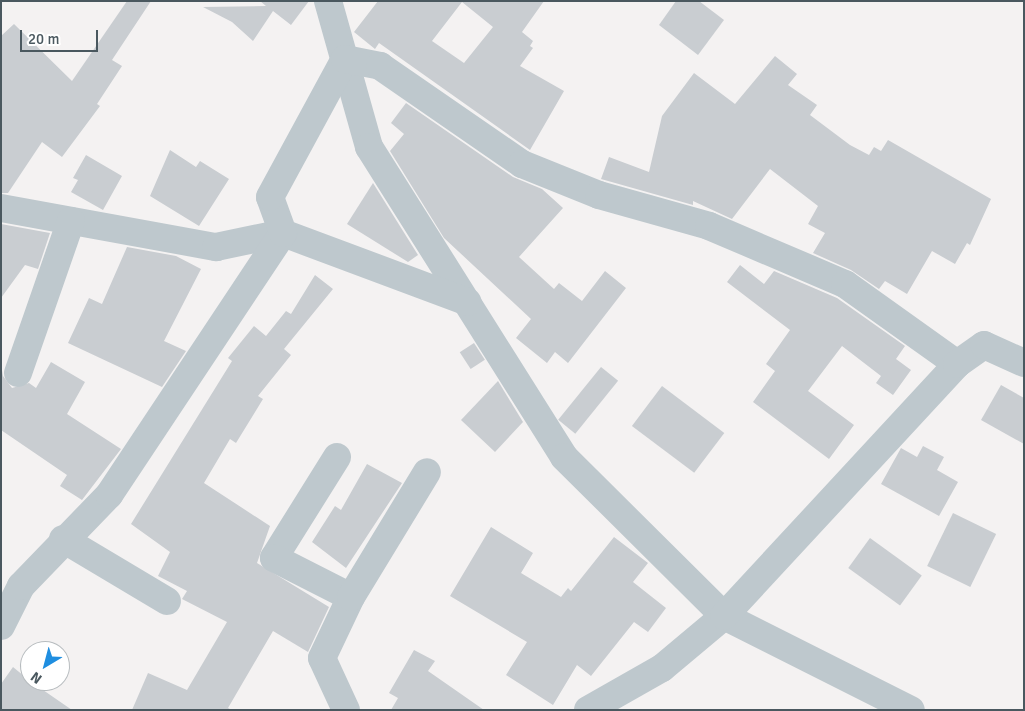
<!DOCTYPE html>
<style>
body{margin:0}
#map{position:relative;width:1025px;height:711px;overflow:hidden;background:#f4f2f2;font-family:Signika,sans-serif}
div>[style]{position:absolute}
.building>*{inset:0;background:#c9cdd1;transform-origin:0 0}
.minor>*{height:28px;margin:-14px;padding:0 14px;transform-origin:14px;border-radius:14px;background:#bec8cd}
span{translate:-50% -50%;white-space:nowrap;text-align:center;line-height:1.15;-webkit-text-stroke:4px #fff;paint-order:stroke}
.frame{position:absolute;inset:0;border:2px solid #4a585f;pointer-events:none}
.north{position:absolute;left:20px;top:641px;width:50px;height:50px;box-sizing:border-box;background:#fff;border:1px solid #b7bcbf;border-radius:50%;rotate:217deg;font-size:14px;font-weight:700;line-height:20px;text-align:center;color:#4a585f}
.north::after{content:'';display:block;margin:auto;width:18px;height:22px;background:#1f8ee0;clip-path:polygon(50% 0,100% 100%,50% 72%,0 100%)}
.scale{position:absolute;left:20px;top:30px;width:78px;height:22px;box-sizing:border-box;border:2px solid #4a585f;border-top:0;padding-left:6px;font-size:15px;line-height:18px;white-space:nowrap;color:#4a585f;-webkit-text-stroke:4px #fff;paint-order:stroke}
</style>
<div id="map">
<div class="building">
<i style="clip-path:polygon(127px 1px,151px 1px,112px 60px,122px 66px,97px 104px,100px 106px,62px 157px,42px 142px,8px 193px,1px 193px,1px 36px,14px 24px,72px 81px)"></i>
<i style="clip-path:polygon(260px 1px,309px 1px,291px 25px,273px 11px,253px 41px,232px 22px,203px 7px,266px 6px)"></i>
<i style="clip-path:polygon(evenodd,378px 1px,544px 1px,522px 32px,533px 41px,530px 46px,533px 48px,520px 66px,564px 91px,530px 150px,379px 43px,375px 49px,354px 32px,378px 1px,462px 2px,493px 27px,464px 63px,432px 41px,462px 2px)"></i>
<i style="clip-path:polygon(676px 1px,699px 1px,724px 20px,698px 55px,659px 25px)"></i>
<i style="clip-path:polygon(775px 56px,797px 74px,788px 85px,817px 105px,810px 115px,850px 145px,869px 155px,874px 147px,881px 151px,888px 140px,991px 199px,970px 245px,967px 243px,955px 264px,932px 251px,907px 294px,885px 281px,879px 289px,851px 270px,813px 253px,825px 233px,808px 224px,818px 206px,770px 169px,732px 219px,693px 201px,693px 205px,601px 179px,609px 157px,649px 172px,662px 116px,694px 73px,735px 104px)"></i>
<i style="clip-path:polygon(406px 103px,513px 177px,542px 189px,563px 208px,519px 257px,554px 289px,559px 283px,582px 301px,605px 271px,626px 288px,568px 363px,555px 352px,547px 363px,516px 338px,531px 319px,444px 238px,390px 151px,404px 134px,391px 123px)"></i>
<i style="clip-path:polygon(170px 150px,196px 167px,200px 161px,229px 179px,199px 226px,150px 196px)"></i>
<i style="clip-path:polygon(86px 155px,122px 176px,103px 210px,71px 192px,78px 180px,73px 178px)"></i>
<i style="clip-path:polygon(373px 183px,418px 255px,408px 262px,347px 224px)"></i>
<i style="clip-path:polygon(1px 224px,50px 233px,38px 269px,25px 265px,1px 298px)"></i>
<i style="clip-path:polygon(127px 247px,176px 256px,201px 269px,164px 341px,186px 351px,162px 387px,68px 343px,89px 298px,102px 304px)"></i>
<i style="clip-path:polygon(740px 265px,764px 284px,774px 271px,837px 298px,905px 346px,896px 359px,911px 370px,893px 395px,876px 383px,881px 376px,842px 346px,808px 391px,854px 425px,829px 459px,753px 402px,775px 371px,766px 364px,790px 330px,727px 282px)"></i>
<i style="clip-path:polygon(315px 275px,333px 289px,284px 349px,291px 355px,258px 396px,263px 399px,236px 443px,230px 439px,204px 483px,270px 526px,257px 563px,329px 607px,308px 652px,273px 631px,228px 708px,232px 710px,132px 710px,148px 673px,187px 690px,227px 622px,182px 599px,187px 591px,158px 576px,170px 552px,131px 524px,232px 361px,228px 358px,254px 326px,266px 336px,286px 311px,291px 314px)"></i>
<i style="left:474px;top:343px;width:20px;height:17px;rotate:57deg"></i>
<i style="clip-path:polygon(51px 362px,85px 382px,67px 414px,121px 449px,82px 500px,60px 486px,67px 475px,1px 430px,1px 364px,3px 376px,12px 388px,29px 383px,36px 388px)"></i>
<i style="left:601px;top:367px;width:22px;height:68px;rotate:39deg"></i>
<i style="clip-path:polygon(498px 381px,523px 422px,495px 452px,461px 420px)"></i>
<i style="clip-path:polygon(1001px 385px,1024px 398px,1024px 444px,981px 420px)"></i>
<i style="left:662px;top:386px;width:78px;height:50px;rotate:37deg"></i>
<i style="clip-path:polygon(923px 446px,944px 457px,937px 470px,958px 482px,939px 516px,881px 484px,901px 448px,917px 457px)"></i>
<i style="clip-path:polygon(367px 464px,402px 483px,346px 568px,312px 542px,335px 506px,341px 510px)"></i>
<i style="left:953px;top:513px;width:48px;height:59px;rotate:26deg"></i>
<i style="clip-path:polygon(491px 527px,533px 553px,521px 573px,561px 597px,568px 588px,571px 591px,614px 537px,648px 563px,633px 582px,666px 608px,648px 632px,634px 622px,591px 676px,577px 665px,553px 705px,506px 675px,527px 642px,450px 596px)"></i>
<i style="left:870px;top:538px;width:64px;height:37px;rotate:36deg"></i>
<i style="clip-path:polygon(414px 650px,435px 661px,428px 671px,484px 710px,391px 710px,398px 698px,389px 693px)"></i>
<i style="clip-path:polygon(13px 667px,30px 681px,72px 710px,1px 710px,1px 684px)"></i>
</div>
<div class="minor">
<i style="left:328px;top:1px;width:152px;rotate:74.3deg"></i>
<i style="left:369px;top:147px;width:366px;rotate:57.8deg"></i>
<i style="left:564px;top:457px;width:226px;rotate:44.8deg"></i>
<i style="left:724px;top:616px;width:209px;rotate:26.7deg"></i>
<i style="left:1px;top:208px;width:219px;rotate:10.3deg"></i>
<i style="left:216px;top:247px;width:68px;rotate:-11.8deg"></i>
<i style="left:283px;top:233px;width:197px;rotate:20.5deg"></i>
<i style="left:18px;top:373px;width:161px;rotate:-70.8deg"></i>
<i style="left:337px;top:457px;width:119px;rotate:122deg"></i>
<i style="left:274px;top:558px;width:86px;rotate:26.9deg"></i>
<i style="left:63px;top:539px;width:121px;rotate:30.8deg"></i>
<i style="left:1px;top:626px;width:45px;rotate:-63.4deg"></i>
<i style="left:21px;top:586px;width:127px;rotate:-46deg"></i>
<i style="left:109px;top:495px;width:315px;rotate:-56.4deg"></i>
<i style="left:283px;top:233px;width:38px;rotate:-110deg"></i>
<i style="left:270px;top:197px;width:157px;rotate:-61.5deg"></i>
<i style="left:345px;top:59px;width:36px;rotate:11deg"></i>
<i style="left:380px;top:66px;width:173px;rotate:34.6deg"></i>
<i style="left:522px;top:164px;width:83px;rotate:21.9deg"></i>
<i style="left:599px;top:195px;width:114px;rotate:15.7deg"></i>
<i style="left:709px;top:226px;width:148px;rotate:23.1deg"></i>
<i style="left:845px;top:284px;width:138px;rotate:35.5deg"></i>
<i style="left:346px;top:710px;width:57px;rotate:-114.8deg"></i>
<i style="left:322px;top:658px;width:68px;rotate:-64.6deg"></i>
<i style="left:351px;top:597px;width:146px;rotate:-58.7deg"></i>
<i style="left:588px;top:710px;width:85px;rotate:-29.6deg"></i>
<i style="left:662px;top:668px;width:81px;rotate:-40deg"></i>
<i style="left:724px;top:616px;width:343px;rotate:-47.2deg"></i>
<i style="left:957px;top:364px;width:33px;rotate:-35deg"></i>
<i style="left:984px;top:345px;width:44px;rotate:24.2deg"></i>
</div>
<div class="frame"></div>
<div class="north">N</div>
<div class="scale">20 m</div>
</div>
